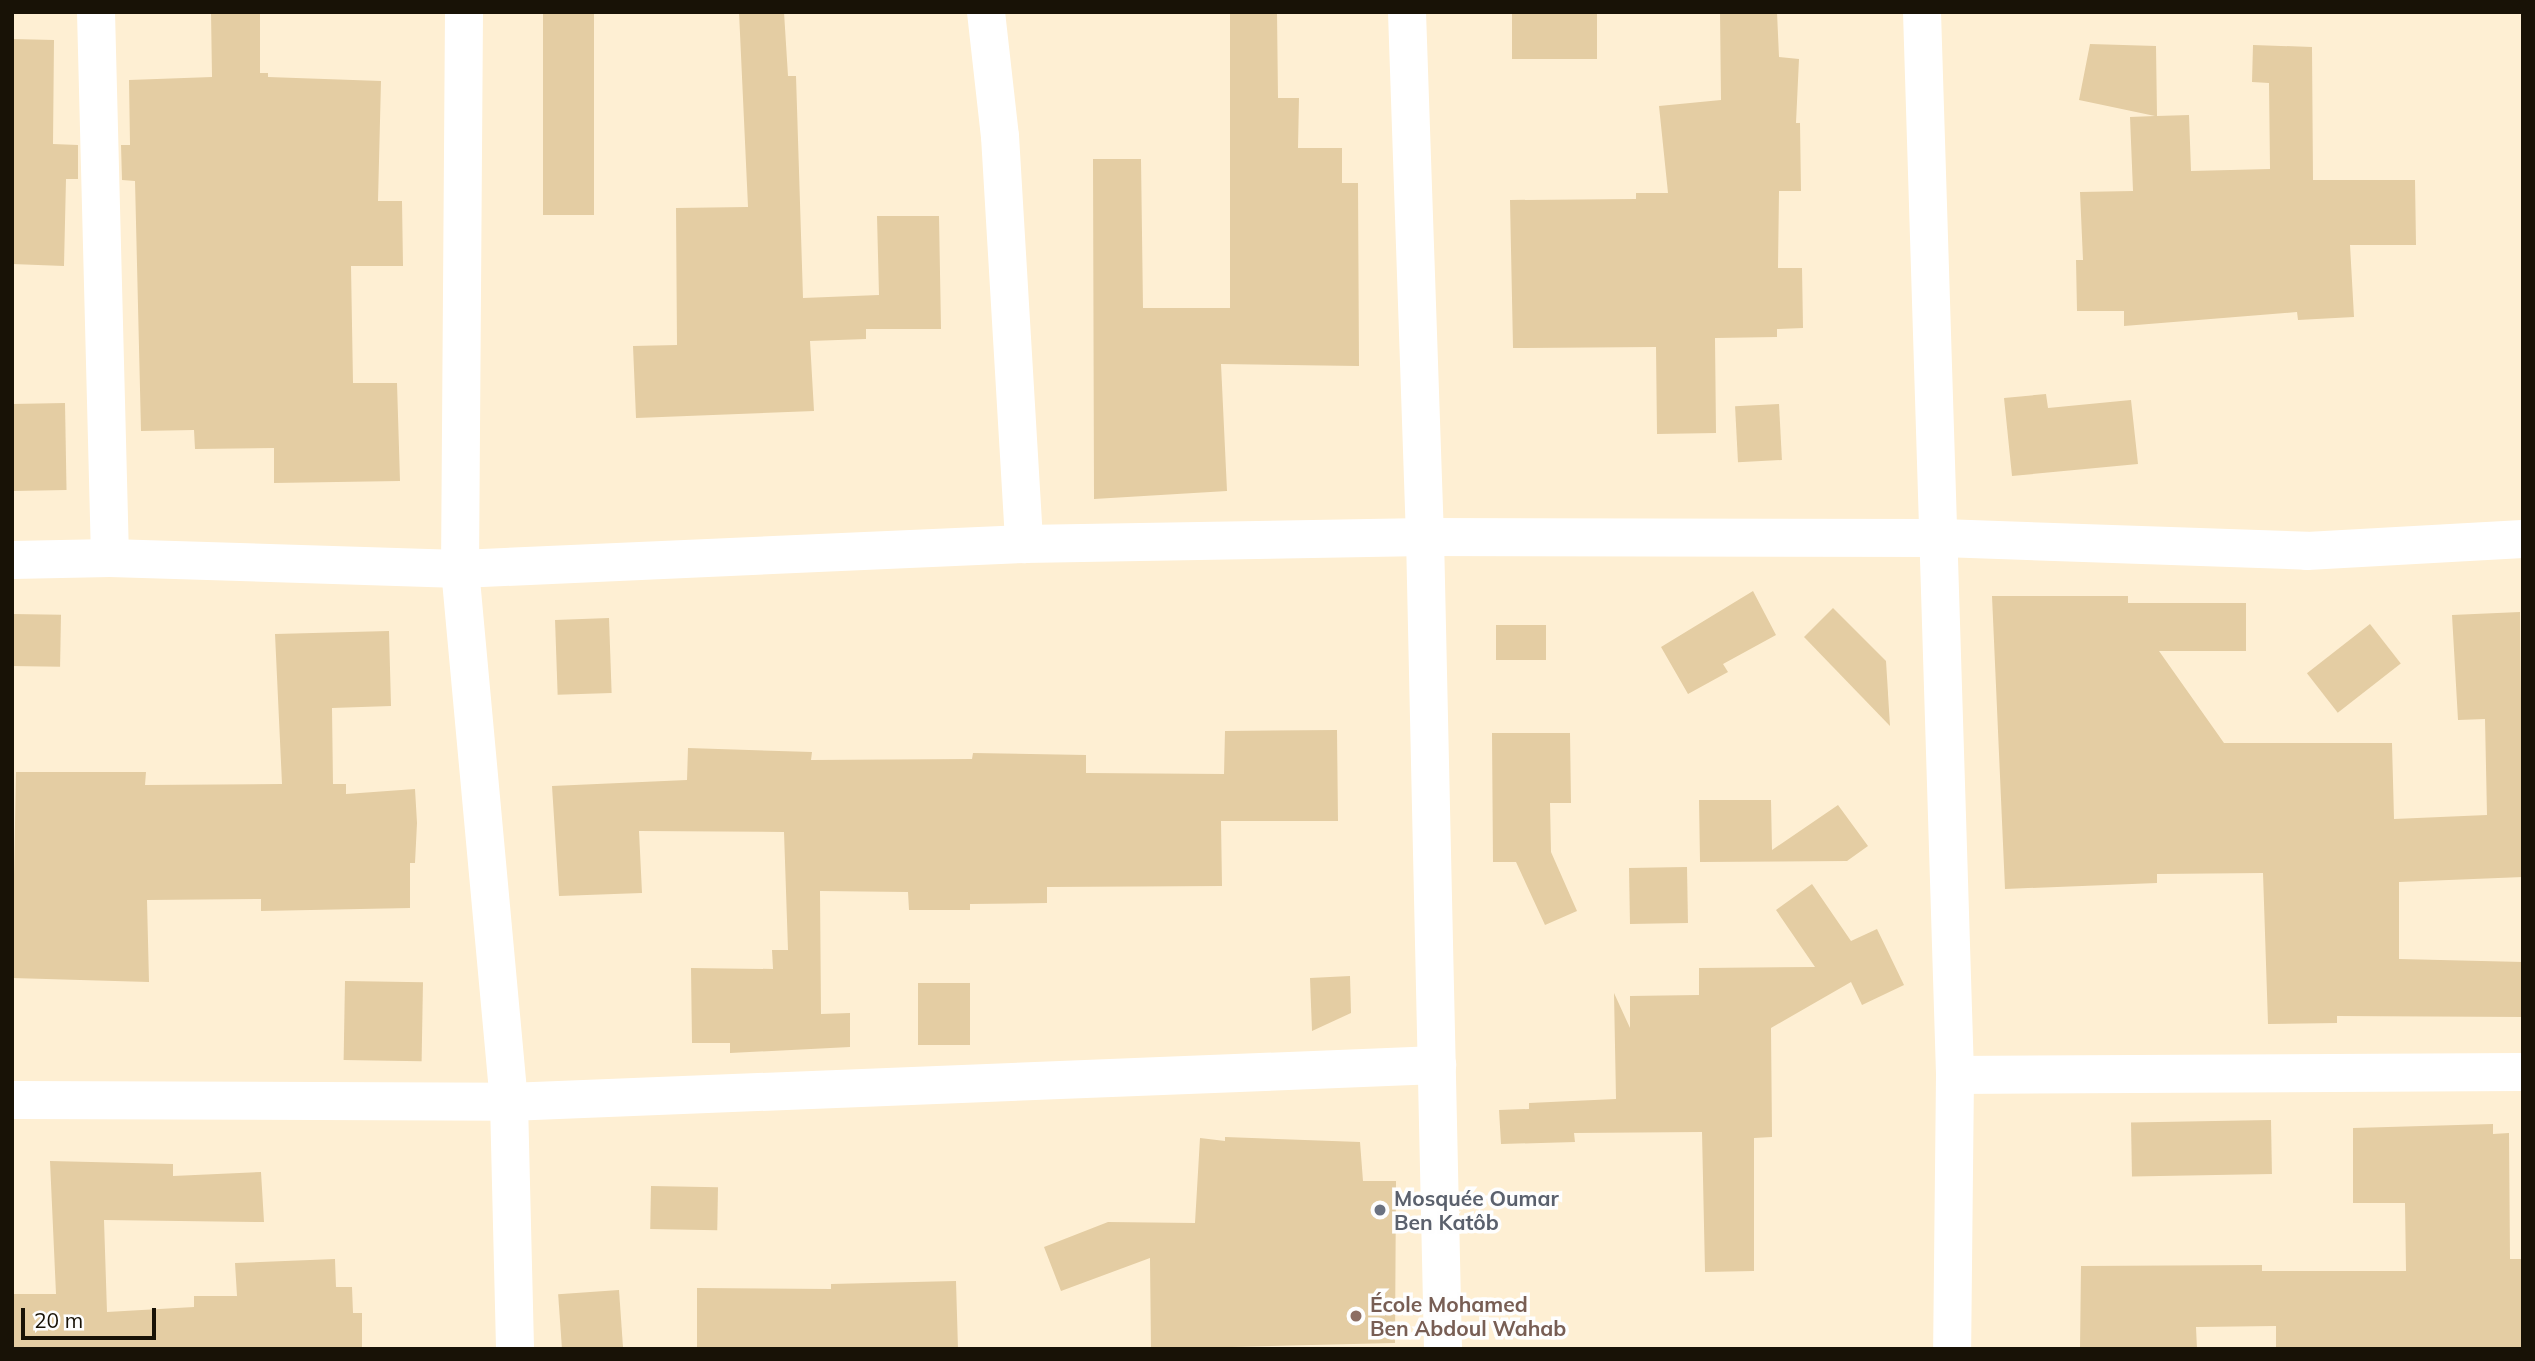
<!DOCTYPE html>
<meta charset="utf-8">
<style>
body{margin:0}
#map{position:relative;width:2535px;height:1361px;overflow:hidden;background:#feefd3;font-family:Mulish,sans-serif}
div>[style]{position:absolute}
.building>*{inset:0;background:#e4cda3;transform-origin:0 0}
.street>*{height:38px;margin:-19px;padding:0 19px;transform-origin:19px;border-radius:19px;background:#fff}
.dots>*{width:19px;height:19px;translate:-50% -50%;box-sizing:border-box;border:4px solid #fefefe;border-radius:50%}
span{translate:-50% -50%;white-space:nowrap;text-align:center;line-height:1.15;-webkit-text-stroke:7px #fefefe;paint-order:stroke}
.worship-label{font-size:21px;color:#5b616d;font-weight:700}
.left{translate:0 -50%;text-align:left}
.education-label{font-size:21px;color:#785e54;font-weight:700}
.frame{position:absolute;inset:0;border:14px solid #181206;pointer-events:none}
.scale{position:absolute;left:21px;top:1308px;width:135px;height:32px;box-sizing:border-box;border:4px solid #181206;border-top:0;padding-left:9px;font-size:21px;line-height:24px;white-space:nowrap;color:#181206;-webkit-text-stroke:5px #fefefe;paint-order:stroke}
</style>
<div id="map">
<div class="building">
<i style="clip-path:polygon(211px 12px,260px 12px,260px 73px,268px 73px,268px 77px,381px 81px,378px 201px,402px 201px,403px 266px,351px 266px,353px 383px,397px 383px,400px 481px,274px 483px,274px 448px,195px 449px,194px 430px,141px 431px,135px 181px,122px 180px,121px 145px,130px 145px,129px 80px,212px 77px)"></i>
<i style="left:543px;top:12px;width:51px;height:203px"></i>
<i style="clip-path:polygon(739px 12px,784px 12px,788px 76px,796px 76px,803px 298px,879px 295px,877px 216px,939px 216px,941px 329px,866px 329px,866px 339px,810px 341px,814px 411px,636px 418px,633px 346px,677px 345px,676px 208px,748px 207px)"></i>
<i style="clip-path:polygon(1230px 12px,1277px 12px,1278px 98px,1299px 98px,1298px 148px,1342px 148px,1342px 183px,1358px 183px,1359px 366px,1221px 364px,1227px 491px,1094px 499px,1093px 159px,1141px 159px,1143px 308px,1230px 308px)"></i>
<i style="left:1512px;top:12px;width:85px;height:47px"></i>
<i style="clip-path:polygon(1720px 12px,1777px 12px,1779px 57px,1799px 59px,1796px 123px,1800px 123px,1801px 191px,1779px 191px,1778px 268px,1802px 268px,1803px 328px,1777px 329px,1777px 337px,1715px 338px,1716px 433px,1657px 434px,1656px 347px,1513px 348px,1510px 200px,1636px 199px,1636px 193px,1668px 193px,1659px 106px,1721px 100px)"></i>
<i style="clip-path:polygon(12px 39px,54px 40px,53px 144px,78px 145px,78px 179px,66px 179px,64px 266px,12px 264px)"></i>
<i style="clip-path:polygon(2090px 44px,2156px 46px,2157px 116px,2189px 115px,2191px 171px,2270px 169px,2269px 83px,2252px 82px,2253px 45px,2312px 47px,2313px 180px,2415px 180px,2416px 245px,2350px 245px,2354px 317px,2298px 320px,2297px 312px,2124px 326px,2124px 311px,2077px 311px,2076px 260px,2083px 260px,2080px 192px,2133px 191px,2130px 117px,2155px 116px,2079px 100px)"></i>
<i style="clip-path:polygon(2046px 394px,2048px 408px,2131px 400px,2138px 464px,2012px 476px,2004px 398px)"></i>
<i style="left:65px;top:403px;width:87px;height:53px;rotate:89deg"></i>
<i style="left:1779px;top:404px;width:56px;height:44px;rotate:87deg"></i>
<i style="clip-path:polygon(1753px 591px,1776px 635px,1723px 664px,1728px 672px,1688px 694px,1661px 647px)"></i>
<i style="clip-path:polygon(1992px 596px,2128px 596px,2128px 603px,2246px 603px,2246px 651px,2159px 651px,2224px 743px,2392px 743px,2394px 819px,2487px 815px,2485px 719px,2458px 720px,2452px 615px,2520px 612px,2523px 877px,2399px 882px,2399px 959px,2523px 962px,2523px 1017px,2337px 1016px,2337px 1023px,2268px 1024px,2263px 873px,2157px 874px,2157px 883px,2005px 889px)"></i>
<i style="clip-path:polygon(1833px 608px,1886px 661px,1890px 726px,1804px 637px)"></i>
<i style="left:12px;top:614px;width:49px;height:52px;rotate:1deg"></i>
<i style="left:609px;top:618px;width:75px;height:54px;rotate:88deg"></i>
<i style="left:2370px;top:624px;width:50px;height:80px;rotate:52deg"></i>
<i style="left:1546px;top:625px;width:35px;height:50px;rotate:90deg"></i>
<i style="clip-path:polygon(389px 631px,391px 706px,332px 708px,333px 784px,346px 784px,346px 794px,415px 789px,417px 823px,415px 863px,410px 863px,410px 908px,261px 911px,261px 899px,147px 900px,149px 982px,12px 978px,16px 772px,146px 772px,145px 785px,282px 784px,275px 634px)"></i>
<i style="clip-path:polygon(1337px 730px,1338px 821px,1221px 821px,1222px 886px,1047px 887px,1047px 903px,970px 904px,970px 910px,909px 910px,908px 892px,820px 891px,821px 1014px,850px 1013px,850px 1047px,730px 1053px,730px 1043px,692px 1043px,691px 968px,773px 969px,772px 950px,788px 950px,784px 832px,639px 831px,642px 893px,559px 896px,552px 786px,687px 780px,688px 748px,812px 752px,811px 760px,972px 759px,973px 753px,1086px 755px,1086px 773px,1224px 774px,1225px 731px)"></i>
<i style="clip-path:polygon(1492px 733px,1570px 733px,1571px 803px,1550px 803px,1551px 852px,1577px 911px,1545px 925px,1516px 862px,1493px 862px)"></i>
<i style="clip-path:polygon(1699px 800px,1771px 800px,1772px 850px,1838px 805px,1868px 846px,1847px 861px,1700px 862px)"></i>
<i style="left:1687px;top:867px;width:56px;height:58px;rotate:89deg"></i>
<i style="clip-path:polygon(1812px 884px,1851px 941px,1877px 929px,1904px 985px,1862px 1005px,1851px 982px,1771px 1028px,1772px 1137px,1754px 1138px,1754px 1271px,1705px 1272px,1702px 1132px,1574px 1133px,1575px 1142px,1501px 1144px,1499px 1110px,1529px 1109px,1529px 1103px,1616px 1099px,1614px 993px,1630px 1028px,1630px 996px,1699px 995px,1699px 968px,1815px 967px,1776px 910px)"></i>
<i style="clip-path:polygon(1350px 976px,1351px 1013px,1312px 1031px,1310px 978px)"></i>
<i style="left:345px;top:981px;width:78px;height:79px;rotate:1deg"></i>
<i style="left:918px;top:983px;width:52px;height:62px"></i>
<i style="left:2271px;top:1120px;width:54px;height:140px;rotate:89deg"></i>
<i style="clip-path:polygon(2493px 1124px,2493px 1134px,2509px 1133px,2510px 1259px,2523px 1259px,2523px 1349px,2276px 1349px,2276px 1326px,2196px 1327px,2197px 1349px,2080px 1349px,2081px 1266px,2262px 1265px,2262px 1271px,2406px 1271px,2405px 1203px,2353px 1203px,2353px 1128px)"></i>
<i style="clip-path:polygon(1225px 1137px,1360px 1142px,1363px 1181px,1396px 1181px,1395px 1343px,1151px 1349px,1150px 1258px,1061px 1291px,1044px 1247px,1108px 1222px,1195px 1223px,1200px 1138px,1225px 1141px)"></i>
<i style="clip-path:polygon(50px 1161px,173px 1164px,173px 1176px,261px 1172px,264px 1222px,104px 1220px,107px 1312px,194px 1307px,194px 1296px,237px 1296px,235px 1263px,335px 1259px,336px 1287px,352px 1287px,353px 1313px,362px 1313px,362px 1349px,12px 1349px,12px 1294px,56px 1294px)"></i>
<i style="left:651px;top:1186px;width:67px;height:43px;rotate:1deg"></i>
<i style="clip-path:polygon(956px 1281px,958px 1349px,697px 1349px,697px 1288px,831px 1289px,831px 1284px)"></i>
<i style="left:619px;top:1290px;width:59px;height:61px;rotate:86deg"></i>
</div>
<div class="street">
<i style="left:96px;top:12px;width:546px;rotate:88.53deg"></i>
<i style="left:464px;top:12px;width:557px;rotate:90.41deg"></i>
<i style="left:460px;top:569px;width:535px;rotate:84.75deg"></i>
<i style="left:509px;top:1102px;width:247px;rotate:88.6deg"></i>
<i style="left:986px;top:12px;width:125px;rotate:83.6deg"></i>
<i style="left:1000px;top:136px;width:409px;rotate:86.6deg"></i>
<i style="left:1407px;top:12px;width:525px;rotate:88.04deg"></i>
<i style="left:1425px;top:537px;width:812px;rotate:88.73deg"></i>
<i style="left:1922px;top:12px;width:1064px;rotate:88.22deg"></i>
<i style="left:1955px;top:1075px;width:274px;rotate:90.6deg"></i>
<i style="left:12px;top:560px;width:98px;rotate:-1.2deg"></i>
<i style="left:110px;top:558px;width:350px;rotate:1.8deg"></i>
<i style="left:460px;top:569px;width:565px;rotate:-2.54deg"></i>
<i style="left:1024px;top:544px;width:401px;rotate:-1deg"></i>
<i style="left:1425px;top:537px;width:517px;rotate:0.11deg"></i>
<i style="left:1942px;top:538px;width:365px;rotate:2deg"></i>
<i style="left:2307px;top:551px;width:216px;rotate:-3.2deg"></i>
<i style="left:1955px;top:1075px;width:568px;rotate:-0.3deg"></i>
<i style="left:12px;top:1100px;width:497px;rotate:0.2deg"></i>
<i style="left:509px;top:1102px;width:929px;rotate:-2.28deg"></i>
</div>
<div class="dots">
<i style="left:1380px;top:1210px;background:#6b7280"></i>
<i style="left:1356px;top:1316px;background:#8d6e63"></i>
</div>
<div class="worship-label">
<span class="left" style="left:1394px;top:1210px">Mosquée Oumar<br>Ben Katôb</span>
</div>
<div class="education-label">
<span class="left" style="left:1370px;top:1316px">École Mohamed<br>Ben Abdoul Wahab</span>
</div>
<div class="frame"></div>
<div class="scale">20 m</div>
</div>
